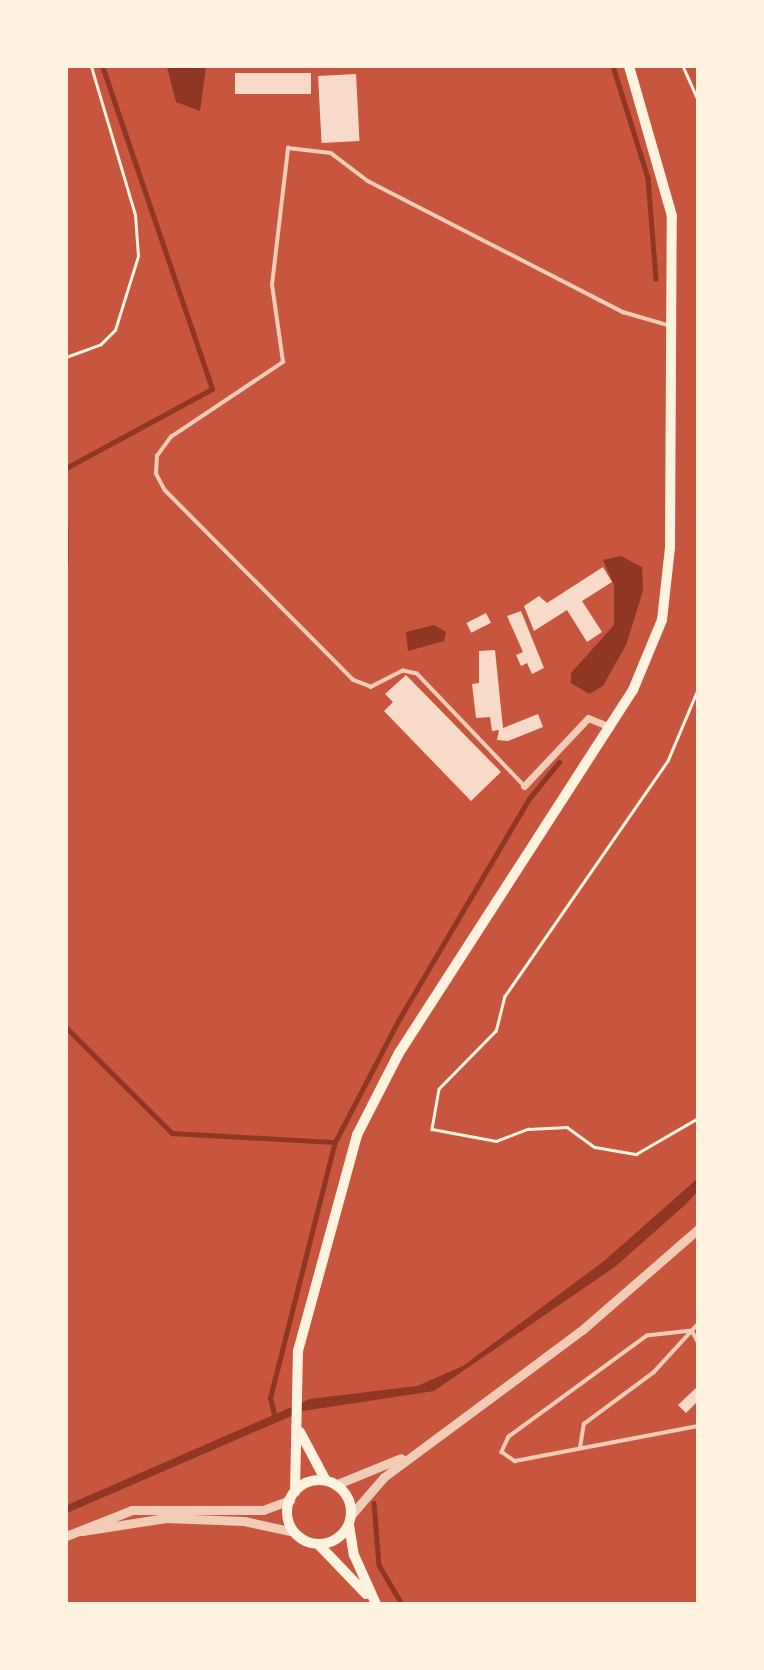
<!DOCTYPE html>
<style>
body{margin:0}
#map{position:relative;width:764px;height:1670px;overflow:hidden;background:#c8553d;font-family:"Fira Sans Condensed",sans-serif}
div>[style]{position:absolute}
.water>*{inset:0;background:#8f3625}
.stream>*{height:4.5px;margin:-2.25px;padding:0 2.25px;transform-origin:2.25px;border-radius:2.25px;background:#8f3625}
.building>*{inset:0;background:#f7dbc8;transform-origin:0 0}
.path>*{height:2.5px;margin:-1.25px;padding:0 1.25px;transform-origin:1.25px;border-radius:1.25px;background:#fff3e0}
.service>*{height:3.5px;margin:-1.75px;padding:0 1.75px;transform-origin:1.75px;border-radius:1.75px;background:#f1ccb7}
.minor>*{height:7px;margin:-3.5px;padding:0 3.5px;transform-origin:3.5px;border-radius:3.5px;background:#f1ccb7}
.tertiary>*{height:9px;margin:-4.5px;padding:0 4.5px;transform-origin:4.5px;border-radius:4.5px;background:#f1ccb7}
.secondary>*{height:10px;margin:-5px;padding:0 5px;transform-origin:5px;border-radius:5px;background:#fff3e0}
.secondary>.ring{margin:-5px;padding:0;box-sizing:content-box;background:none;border:10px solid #fff3e0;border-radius:50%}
span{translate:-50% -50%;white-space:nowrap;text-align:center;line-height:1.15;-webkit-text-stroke:7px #fff3e0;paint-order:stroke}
.frame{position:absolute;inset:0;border:68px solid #fff3e0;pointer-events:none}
</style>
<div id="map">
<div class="water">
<i style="clip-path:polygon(167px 67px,206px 67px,200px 111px,176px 102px)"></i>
<i style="clip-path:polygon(621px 556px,642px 567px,643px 591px,626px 645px,603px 686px,589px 694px,571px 683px,571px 673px,614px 625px,614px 585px,603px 560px)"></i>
<i style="clip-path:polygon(434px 625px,446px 632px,444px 641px,408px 651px,406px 632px)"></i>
<i style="clip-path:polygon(697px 1179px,697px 1192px,686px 1204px,616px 1266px,434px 1391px,303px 1411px,67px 1513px,67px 1505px,310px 1399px,417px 1386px,463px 1366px,604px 1261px)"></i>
</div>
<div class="stream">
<i style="left:613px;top:66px;width:117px;rotate:72.6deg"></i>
<i style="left:648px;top:178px;width:101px;rotate:85.5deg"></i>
<i style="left:66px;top:468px;width:166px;rotate:-28.4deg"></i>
<i style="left:212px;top:389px;width:341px;rotate:-108.8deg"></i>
<i style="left:66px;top:527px;width:34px;rotate:90deg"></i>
<i style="left:66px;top:1027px;width:150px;rotate:45deg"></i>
<i style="left:172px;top:1133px;width:163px;rotate:3.2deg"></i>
<i style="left:275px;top:1419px;width:22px;rotate:-103deg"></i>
<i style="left:270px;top:1398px;width:264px;rotate:-75.8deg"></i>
<i style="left:335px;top:1142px;width:136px;rotate:-62.5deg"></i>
<i style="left:398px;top:1021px;width:256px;rotate:-59.5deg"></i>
<i style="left:528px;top:800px;width:49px;rotate:-50.8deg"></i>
<i style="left:374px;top:1503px;width:62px;rotate:85.4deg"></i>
<i style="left:379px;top:1565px;width:45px;rotate:59.5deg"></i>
</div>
<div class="building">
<i style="left:311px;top:73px;width:21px;height:76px;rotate:90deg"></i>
<i style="left:356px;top:74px;width:67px;height:38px;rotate:87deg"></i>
<i style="clip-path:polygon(603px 567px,612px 582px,582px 601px,602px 632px,587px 642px,567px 610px,534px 631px,524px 606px,539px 596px,547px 603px)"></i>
<i style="clip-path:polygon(521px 611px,544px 668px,532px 674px,527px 663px,521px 666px,516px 655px,523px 652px,507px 616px)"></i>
<i style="left:486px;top:613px;width:11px;height:22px;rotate:63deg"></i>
<i style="clip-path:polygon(495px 650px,503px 728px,538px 714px,543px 727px,508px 741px,497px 740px,499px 730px,492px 731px,490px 717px,476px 718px,472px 684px,479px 683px,479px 651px)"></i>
<i style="clip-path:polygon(406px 675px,501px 772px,471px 801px,384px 711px,393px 702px,385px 694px)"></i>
<i style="clip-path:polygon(697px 1387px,697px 1402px,686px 1413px,678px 1405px)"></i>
</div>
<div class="path">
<i style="left:683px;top:66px;width:37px;rotate:66deg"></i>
<i style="left:66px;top:357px;width:37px;rotate:-20deg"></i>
<i style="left:101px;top:344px;width:20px;rotate:-45deg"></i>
<i style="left:115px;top:330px;width:77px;rotate:-72.7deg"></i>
<i style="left:138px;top:256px;width:41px;rotate:-94.2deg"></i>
<i style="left:135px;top:215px;width:155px;rotate:-106.5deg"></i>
<i style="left:698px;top:690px;width:77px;rotate:112.9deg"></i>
<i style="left:668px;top:761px;width:286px;rotate:124.7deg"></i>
<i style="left:505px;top:996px;width:36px;rotate:104deg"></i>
<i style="left:496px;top:1031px;width:81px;rotate:134.5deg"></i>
<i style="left:439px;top:1089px;width:41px;rotate:99.9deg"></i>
<i style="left:432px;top:1129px;width:65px;rotate:10.6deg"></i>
<i style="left:496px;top:1141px;width:34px;rotate:-21deg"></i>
<i style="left:528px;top:1129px;width:39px;rotate:-3deg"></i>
<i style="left:567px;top:1127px;width:34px;rotate:36deg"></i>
<i style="left:595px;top:1147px;width:42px;rotate:9.7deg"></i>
<i style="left:636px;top:1154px;width:72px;rotate:-30.1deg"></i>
</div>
<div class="service">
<i style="left:523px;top:785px;width:153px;rotate:-133.7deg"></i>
<i style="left:417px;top:674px;width:14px;rotate:-168deg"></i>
<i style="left:403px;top:671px;width:36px;rotate:153deg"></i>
<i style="left:371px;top:687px;width:19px;rotate:-159deg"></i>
<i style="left:353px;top:680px;width:267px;rotate:-134.8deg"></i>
<i style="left:165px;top:491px;width:19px;rotate:-118deg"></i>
<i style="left:156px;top:474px;width:18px;rotate:-87deg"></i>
<i style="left:157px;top:456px;width:24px;rotate:-54deg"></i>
<i style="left:171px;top:437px;width:135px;rotate:-33.8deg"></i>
<i style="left:283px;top:362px;width:78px;rotate:-98.1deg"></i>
<i style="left:272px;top:285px;width:138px;rotate:-83.3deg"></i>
<i style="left:288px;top:148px;width:43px;rotate:6.6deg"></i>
<i style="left:331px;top:153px;width:46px;rotate:37.1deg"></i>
<i style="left:368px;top:181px;width:287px;rotate:27.2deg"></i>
<i style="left:623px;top:312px;width:50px;rotate:16.3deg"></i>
<i style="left:698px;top:1343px;width:13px;rotate:-117deg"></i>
<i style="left:692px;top:1331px;width:45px;rotate:173.7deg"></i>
<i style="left:647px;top:1336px;width:171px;rotate:143.8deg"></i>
<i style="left:509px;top:1437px;width:17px;rotate:115deg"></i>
<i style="left:502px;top:1452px;width:16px;rotate:35deg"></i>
<i style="left:515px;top:1461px;width:186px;rotate:-10.8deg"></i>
<i style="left:580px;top:1448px;width:24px;rotate:-81deg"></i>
<i style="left:584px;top:1424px;width:87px;rotate:-36.6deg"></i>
<i style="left:654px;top:1372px;width:65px;rotate:-47.5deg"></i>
</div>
<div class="minor">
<i style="left:524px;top:786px;width:93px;rotate:-46.7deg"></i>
<i style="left:588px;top:718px;width:24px;rotate:22deg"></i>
</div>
<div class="tertiary">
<i style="left:335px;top:1485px;width:71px;rotate:-22.2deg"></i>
<i style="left:351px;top:1515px;width:50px;rotate:-49deg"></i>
<i style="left:384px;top:1477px;width:247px;rotate:-36.6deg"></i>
<i style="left:582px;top:1330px;width:154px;rotate:-41deg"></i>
<i style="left:82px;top:1531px;width:85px;rotate:-8.8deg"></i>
<i style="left:166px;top:1518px;width:78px;rotate:2.2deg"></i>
<i style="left:244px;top:1521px;width:51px;rotate:12.4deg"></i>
<i style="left:66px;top:1536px;width:71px;rotate:-21.5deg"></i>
<i style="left:132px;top:1510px;width:131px"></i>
<i style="left:263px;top:1510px;width:29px;rotate:-20deg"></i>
</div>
<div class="secondary">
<i style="left:300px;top:1432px;width:55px;rotate:62deg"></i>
<i class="ring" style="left:287px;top:1480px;width:54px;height:54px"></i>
<i style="left:295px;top:1492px;width:141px;rotate:-88.8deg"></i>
<i style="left:298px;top:1351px;width:224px;rotate:-74.7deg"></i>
<i style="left:357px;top:1135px;width:92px;rotate:-62.9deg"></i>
<i style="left:399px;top:1053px;width:432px;rotate:-57.2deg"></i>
<i style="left:633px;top:690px;width:76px;rotate:-67.5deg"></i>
<i style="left:662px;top:620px;width:72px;rotate:-83.7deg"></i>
<i style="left:670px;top:548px;width:332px;rotate:-89.7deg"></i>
<i style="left:672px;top:216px;width:156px;rotate:-106deg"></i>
<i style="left:349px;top:1525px;width:30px;rotate:81deg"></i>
<i style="left:354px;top:1555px;width:54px;rotate:65.8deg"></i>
<i style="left:319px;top:1545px;width:68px;rotate:46.2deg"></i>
</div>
<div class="frame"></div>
</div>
